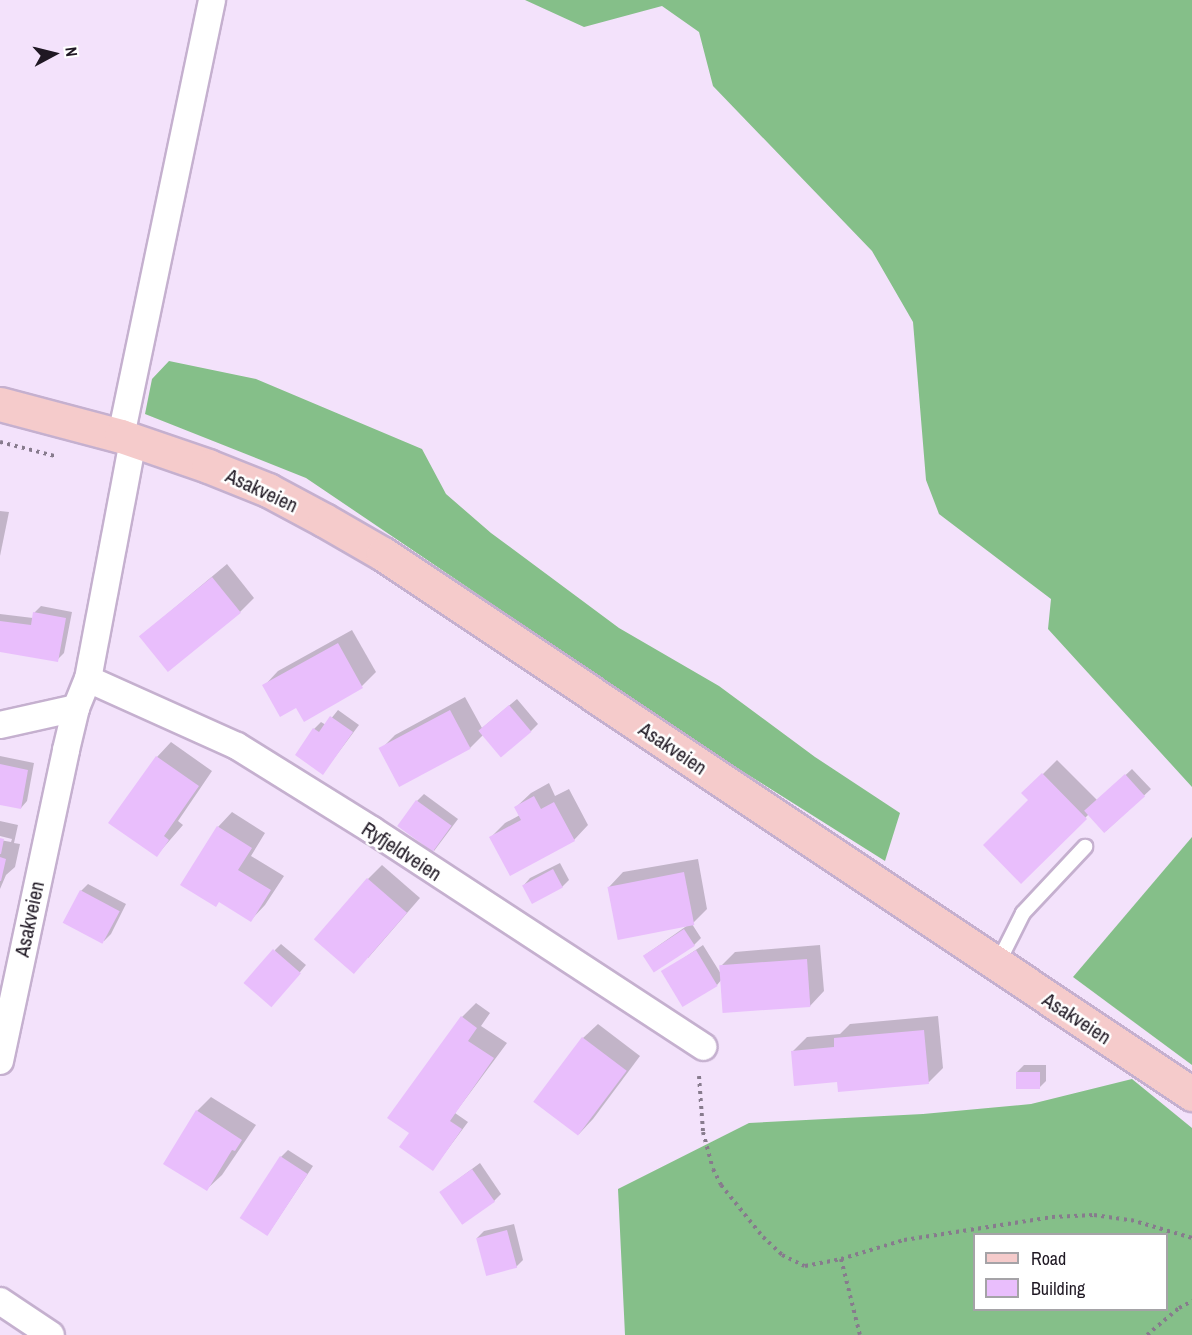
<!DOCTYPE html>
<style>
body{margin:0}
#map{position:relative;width:1192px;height:1335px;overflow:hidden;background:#f3e2fb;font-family:"Archivo Narrow",sans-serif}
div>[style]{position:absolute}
.forest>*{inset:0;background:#85bf89}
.shadow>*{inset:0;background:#0003}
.building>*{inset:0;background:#e9befc;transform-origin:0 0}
.path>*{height:4px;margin-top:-2px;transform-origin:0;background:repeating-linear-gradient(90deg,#877b8d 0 3px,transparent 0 7.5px)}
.roads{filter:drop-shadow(2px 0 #c5b0cf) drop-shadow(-2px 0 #c5b0cf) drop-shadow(0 2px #c5b0cf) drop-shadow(0 -2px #c5b0cf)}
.lane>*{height:14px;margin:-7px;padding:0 7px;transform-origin:7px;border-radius:7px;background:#fff}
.street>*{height:26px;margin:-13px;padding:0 13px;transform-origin:13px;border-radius:13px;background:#fff}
.secondary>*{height:33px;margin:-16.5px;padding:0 16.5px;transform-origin:16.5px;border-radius:16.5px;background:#f5cbcb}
span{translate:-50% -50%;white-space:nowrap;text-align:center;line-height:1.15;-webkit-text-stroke:5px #fff;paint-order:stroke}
.street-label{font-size:20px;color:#1f1823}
.legend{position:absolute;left:973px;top:1233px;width:195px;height:78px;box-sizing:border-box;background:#fff;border:2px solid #a5a3a7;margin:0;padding:8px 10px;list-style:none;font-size:18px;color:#1f1823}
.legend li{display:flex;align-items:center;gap:12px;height:30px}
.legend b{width:30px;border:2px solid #a5a3a7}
.north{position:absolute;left:24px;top:24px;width:60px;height:60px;-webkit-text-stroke:4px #fff;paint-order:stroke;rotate:83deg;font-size:16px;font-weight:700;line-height:24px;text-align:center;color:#1f1823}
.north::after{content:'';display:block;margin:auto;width:21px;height:27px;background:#1f1823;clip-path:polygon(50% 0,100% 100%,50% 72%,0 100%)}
</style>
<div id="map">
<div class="forest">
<i style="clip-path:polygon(525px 0,1192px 0,1192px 787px,1048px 629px,1051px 599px,939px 514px,926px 480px,913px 322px,872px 251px,713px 86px,699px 32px,662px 6px,584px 27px)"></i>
<i style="clip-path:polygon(169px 361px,256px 379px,422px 449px,446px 494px,491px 533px,619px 628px,719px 686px,815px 757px,900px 813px,885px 861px,704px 747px,306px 478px,145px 414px,152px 379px)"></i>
<i style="clip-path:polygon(1192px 837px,1192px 1065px,1073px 977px)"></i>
<i style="clip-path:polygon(evenodd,1132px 1079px,1192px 1128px,1192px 1335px,625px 1335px,618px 1189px,749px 1123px,923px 1114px,1031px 1104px,1132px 1079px,974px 1234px,1166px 1234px,1166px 1310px,974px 1310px,974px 1234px)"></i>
</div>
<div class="shadow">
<i style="clip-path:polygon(0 511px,9px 512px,0 556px)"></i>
<i style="clip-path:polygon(227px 564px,254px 598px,240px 612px,141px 636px)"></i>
<i style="clip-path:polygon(41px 606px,72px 612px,64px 653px,57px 660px,0 651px,0 614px,33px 618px,34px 613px)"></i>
<i style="clip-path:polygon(352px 630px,376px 672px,362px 686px,297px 706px,264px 686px,278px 671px)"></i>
<i style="clip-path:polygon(465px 697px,482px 728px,517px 699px,538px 724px,531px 731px,484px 734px,470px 748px,381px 749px,395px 735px)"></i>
<i style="clip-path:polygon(338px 710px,359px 725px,323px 773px,314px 729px,321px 722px,326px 725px)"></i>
<i style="clip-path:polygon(171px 742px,212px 771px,178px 821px,183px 825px,157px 855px,157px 757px)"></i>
<i style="clip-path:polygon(0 756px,34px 763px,27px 801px,21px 808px,0 804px)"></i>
<i style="clip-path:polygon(1057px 760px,1098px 801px,1132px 769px,1151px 789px,1106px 831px,1089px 814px,1021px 882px,1030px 800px,1024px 793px)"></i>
<i style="clip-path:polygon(549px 783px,555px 796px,569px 789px,588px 825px,574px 840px,491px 837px,505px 823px,520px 815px,516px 807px,531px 793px)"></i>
<i style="clip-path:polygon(424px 794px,458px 819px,434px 851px,417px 801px)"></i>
<i style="clip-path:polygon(232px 812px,265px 833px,251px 856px,284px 876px,265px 905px,251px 920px,218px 827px)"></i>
<i style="clip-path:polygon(0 821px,18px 825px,14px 843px,20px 844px,15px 867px,6px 875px,0 889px,0 840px,11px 842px,12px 839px,0 836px)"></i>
<i style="clip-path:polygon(698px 859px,707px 909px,692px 924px,701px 938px,694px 945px,645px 955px,688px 925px,609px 887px,623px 872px)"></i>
<i style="clip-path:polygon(560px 863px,569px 880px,562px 887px,524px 885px,530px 878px)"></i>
<i style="clip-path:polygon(382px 865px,420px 898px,368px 958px,368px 879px)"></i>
<i style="clip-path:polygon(88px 884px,126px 904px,111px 934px,104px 941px,81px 891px)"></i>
<i style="clip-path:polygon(281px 944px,306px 965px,278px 998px,275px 950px)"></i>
<i style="clip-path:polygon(703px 945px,721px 974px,721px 966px,735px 952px,820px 945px,824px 991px,810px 1006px,722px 979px,717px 985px,663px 972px)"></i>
<i style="clip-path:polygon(476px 1003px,490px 1013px,481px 1026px,507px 1043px,455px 1113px,468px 1122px,433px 1169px,411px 1133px,462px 1017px)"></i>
<i style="clip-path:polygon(938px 1016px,943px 1068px,929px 1082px,838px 1080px,793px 1051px,807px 1037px,840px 1034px,850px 1024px)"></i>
<i style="clip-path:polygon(598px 1024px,640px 1056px,593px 1119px,579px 1134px,583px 1038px)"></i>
<i style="clip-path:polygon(1024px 1065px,1046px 1065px,1046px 1081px,1039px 1088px,1017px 1072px)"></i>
<i style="clip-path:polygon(211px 1097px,256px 1125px,222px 1175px,207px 1189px,197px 1111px)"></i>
<i style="clip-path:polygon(288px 1150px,313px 1166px,268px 1234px,281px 1157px)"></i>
<i style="clip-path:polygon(480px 1163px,501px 1194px,494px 1201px,441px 1192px)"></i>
<i style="clip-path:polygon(514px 1224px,523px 1260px,516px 1267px,477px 1238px,484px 1231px)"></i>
</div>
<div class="building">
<i style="left:212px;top:577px;width:46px;height:94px;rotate:51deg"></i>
<i style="clip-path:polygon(33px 612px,66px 618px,58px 662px,0 652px,0 621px,31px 625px)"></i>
<i style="clip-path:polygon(338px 643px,363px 688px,304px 722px,296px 708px,280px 717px,262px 685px)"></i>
<i style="left:509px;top:705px;width:35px;height:40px;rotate:50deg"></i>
<i style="left:450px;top:710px;width:44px;height:81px;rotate:62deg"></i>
<i style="clip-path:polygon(330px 716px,353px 732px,323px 775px,295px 755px,313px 728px,319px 732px)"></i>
<i style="clip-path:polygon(156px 756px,199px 786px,164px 836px,169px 840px,157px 857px,108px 823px)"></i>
<i style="clip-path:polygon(0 764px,28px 770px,21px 809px,0 805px)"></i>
<i style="clip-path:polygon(1042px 773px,1087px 819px,1021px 884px,983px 845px,1028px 800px,1021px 793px)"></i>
<i style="left:1125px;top:774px;width:30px;height:55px;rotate:48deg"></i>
<i style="clip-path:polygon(534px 796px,541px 809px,554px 802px,575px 841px,510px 876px,489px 837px,521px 820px,514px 807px)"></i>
<i style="left:416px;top:800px;width:44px;height:32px;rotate:36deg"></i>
<i style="clip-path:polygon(217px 826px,252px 848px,238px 870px,271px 890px,251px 922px,219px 902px,216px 907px,180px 885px)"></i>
<i style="clip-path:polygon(0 838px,4px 839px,1px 854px,0 854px)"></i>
<i style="clip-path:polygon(0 857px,6px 859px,1px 881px,0 881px)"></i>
<i style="left:553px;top:869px;width:21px;height:35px;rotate:62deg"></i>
<i style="left:684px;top:872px;width:54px;height:78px;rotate:79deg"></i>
<i style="left:367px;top:878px;width:53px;height:81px;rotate:41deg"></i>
<i style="left:80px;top:890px;width:45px;height:37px;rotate:28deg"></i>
<i style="left:684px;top:929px;width:20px;height:49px;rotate:57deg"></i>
<i style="left:273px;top:949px;width:37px;height:45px;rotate:41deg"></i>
<i style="left:696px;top:950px;width:42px;height:41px;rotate:59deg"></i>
<i style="left:807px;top:959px;width:48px;height:88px;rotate:86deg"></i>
<i style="clip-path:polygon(461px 1016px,477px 1028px,468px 1041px,494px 1058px,450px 1121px,462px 1129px,433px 1171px,399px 1147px,409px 1133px,387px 1118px)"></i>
<i style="clip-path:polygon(924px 1030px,929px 1084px,838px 1092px,837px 1082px,794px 1086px,791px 1051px,834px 1047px,834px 1038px)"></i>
<i style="left:582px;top:1037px;width:56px;height:81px;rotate:37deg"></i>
<i style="left:1016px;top:1072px;width:24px;height:17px"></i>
<i style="clip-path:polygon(196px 1110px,242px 1140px,235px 1151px,232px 1150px,207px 1191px,163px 1164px)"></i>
<i style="left:280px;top:1156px;width:33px;height:74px;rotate:33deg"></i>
<i style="left:472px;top:1169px;width:40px;height:40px;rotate:55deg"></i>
<i style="left:507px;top:1230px;width:39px;height:32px;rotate:75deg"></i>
</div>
<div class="path">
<i style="left:0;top:442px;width:57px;rotate:14.3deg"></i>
<i style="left:699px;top:1076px;width:56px;rotate:85.9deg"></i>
<i style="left:703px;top:1132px;width:38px;rotate:75deg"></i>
<i style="left:713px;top:1169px;width:18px;rotate:63deg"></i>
<i style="left:721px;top:1185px;width:67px;rotate:51.1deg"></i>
<i style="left:763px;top:1237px;width:26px;rotate:43deg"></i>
<i style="left:782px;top:1255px;width:25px;rotate:26deg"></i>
<i style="left:805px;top:1266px;width:37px;rotate:-11deg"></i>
<i style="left:841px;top:1259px;width:66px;rotate:-16.8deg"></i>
<i style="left:904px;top:1240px;width:150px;rotate:-8.8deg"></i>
<i style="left:1052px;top:1217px;width:42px;rotate:-2.7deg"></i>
<i style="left:1094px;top:1215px;width:37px;rotate:8deg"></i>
<i style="left:1131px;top:1220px;width:64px;rotate:16.4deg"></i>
<i style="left:841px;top:1259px;width:78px;rotate:76deg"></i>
<i style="left:1147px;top:1335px;width:42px;rotate:-40.2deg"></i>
<i style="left:1179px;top:1308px;width:15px;rotate:-28deg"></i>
</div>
<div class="roads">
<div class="lane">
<i style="left:997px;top:965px;width:58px;rotate:-63.4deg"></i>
<i style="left:1023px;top:913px;width:91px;rotate:-46.8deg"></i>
</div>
<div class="street">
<i style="left:121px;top:436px;width:445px;rotate:-78.2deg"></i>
<i style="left:88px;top:679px;width:163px;rotate:24.2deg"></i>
<i style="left:237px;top:746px;width:159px;rotate:31.9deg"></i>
<i style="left:372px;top:830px;width:396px;rotate:33.2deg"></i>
<i style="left:0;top:725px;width:78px;rotate:-12.6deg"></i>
<i style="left:0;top:1061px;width:318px;rotate:-78deg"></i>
<i style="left:66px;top:750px;width:43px;rotate:-76.6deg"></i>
<i style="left:76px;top:708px;width:31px;rotate:-68deg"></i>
<i style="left:88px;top:679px;width:242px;rotate:-79.3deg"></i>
<i style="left:0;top:1301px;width:61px;rotate:33.7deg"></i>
</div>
<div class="secondary">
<i style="left:0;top:404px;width:125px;rotate:14.8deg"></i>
<i style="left:121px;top:436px;width:92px;rotate:19deg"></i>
<i style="left:208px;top:466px;width:65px;rotate:21.8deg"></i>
<i style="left:268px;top:490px;width:64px;rotate:28.2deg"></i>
<i style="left:324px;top:520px;width:68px;rotate:30deg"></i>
<i style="left:383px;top:554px;width:973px;rotate:33.72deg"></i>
</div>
</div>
<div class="street-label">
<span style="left:262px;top:490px;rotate:25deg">Asakveien</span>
<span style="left:673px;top:748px;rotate:34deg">Asakveien</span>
<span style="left:402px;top:851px;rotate:33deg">Ryfjeldveien</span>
<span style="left:29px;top:919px;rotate:-78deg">Asakveien</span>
<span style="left:1077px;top:1018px;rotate:33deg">Asakveien</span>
</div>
<ul class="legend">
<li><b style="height:8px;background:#f5cbcb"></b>Road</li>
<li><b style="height:16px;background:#e9befc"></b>Building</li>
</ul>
<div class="north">N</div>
</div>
